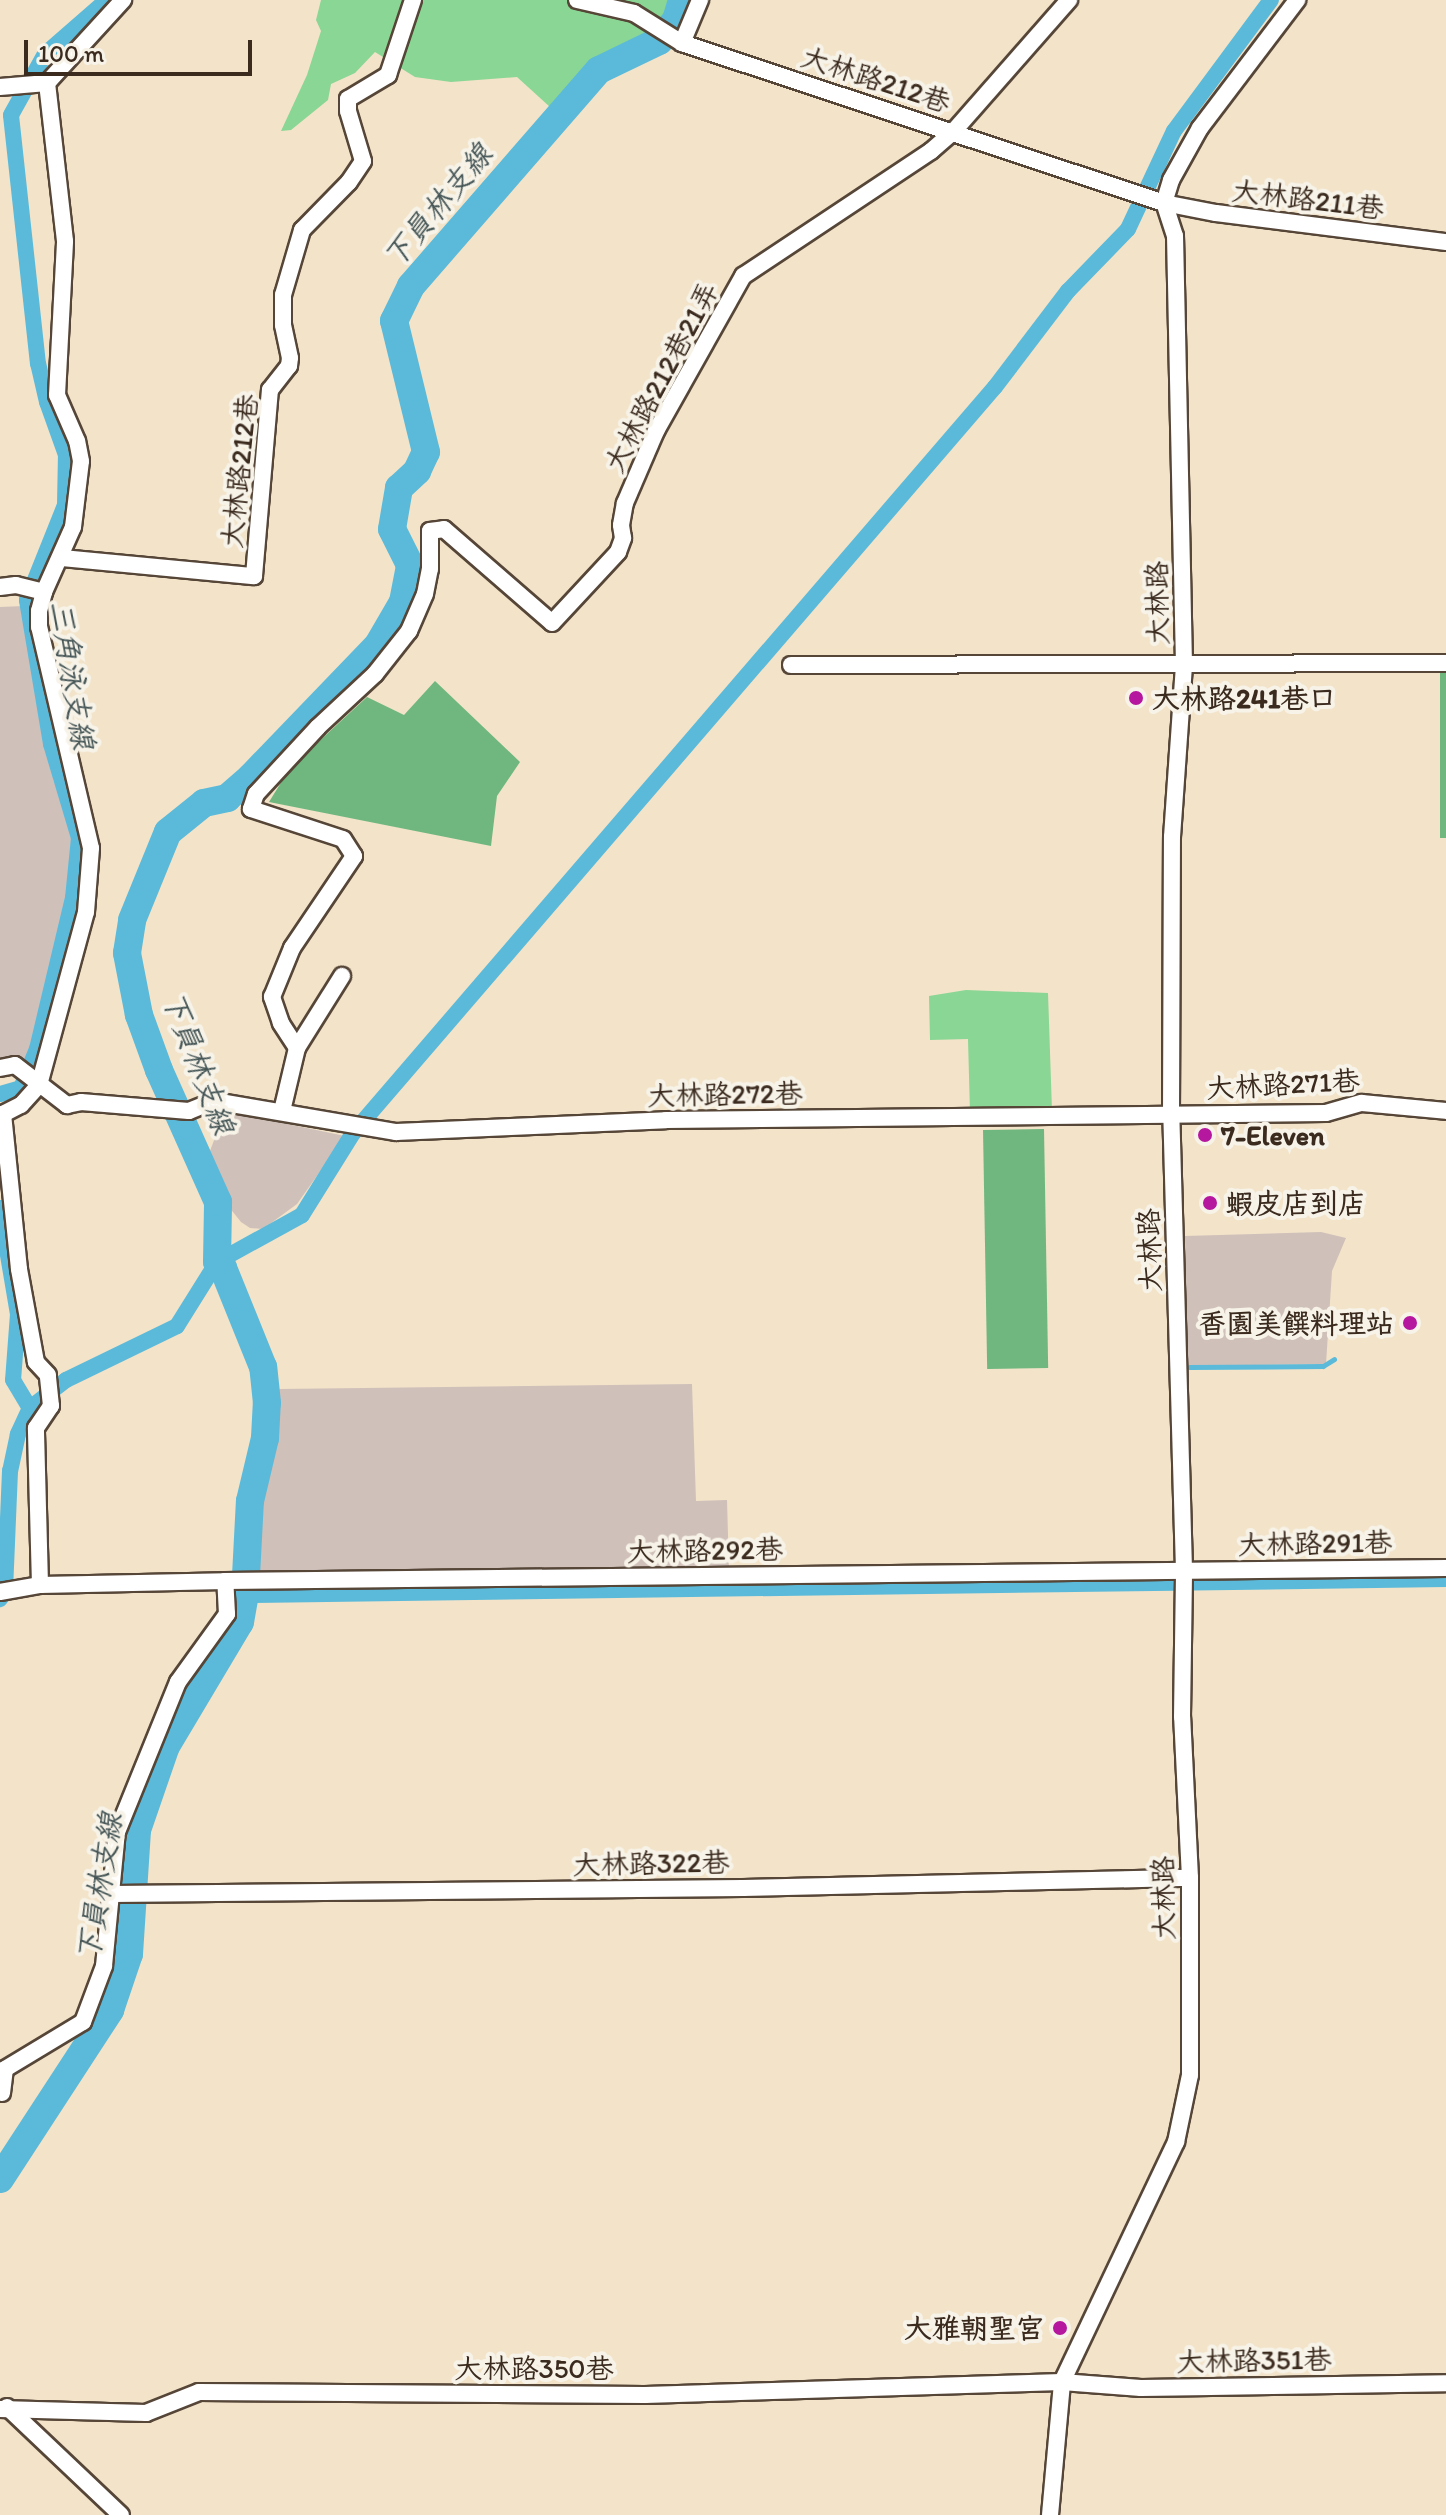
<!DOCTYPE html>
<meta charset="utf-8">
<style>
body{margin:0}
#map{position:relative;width:1446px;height:2515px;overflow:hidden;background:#f2e3c9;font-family:Itim,"LXGW WenKai TC",sans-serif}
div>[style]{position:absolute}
.industrial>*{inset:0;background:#cfc0ba}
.green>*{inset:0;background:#8ad694}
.forest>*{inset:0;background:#6fb77e;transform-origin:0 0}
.stream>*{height:5px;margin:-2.5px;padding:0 2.5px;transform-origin:2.5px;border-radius:2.5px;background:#5bbad9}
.canal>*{height:16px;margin:-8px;padding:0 8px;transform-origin:8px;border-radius:8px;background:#5bbad9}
.river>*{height:28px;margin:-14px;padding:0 14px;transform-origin:14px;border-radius:14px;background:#5bbad9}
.roads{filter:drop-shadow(2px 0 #564638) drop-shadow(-2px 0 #564638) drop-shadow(0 2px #564638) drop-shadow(0 -2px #564638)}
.minor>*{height:16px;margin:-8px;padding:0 8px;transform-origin:8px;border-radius:8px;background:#fff}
.dots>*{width:22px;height:22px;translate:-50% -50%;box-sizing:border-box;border:4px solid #f7f3e8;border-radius:50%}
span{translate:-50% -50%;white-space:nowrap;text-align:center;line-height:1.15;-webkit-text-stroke:8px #f7f3e8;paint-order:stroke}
.street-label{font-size:28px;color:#3b2a1e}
.poi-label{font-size:28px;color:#3b2a1e;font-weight:700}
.left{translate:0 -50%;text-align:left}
.right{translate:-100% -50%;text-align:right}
.water-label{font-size:30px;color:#455556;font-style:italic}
.scale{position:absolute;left:24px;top:40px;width:228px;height:36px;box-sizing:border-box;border:4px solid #3b2a1e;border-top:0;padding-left:10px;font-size:24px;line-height:28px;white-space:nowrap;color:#3b2a1e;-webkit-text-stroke:6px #f7f3e8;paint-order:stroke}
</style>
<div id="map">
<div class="industrial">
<i style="clip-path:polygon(24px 606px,54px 782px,62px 791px,77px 860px,34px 1065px,0 1069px,0 607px)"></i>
<i style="clip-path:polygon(225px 1111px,345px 1136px,297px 1204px,263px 1229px,250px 1228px,241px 1222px,225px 1202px,207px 1159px)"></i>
<i style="clip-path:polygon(1321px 1232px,1346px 1238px,1332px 1271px,1326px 1364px,1187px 1366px,1185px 1236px)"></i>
<i style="clip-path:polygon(692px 1384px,696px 1501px,727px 1500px,729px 1570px,254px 1577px,258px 1507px,279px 1389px)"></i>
</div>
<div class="green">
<i style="clip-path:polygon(321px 0,673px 0,668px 15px,652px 33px,597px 65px,550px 107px,517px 77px,451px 82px,415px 77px,375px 52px,355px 73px,331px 84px,328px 100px,291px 130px,281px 131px,307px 75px,321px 31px,316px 20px)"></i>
<i style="clip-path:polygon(966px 990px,1048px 993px,1052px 1111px,970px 1113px,968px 1039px,930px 1040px,929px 996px)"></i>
</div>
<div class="forest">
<i style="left:1440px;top:667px;width:6px;height:171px"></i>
<i style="clip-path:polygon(435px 681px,520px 762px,497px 796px,491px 846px,269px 802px,290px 768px,367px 697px,404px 715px)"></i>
<i style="left:1044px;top:1129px;width:239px;height:61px;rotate:89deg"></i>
</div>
<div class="stream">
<i style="left:1189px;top:1367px;width:134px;rotate:-0.4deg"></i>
<i style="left:1323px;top:1366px;width:13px;rotate:-32deg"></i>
</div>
<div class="canal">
<i style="left:0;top:1094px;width:22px;rotate:-16deg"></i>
<i style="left:21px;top:1088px;width:42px;rotate:-67.7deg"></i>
<i style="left:37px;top:1049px;width:155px;rotate:-76.6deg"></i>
<i style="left:73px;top:898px;width:60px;rotate:-84.3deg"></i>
<i style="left:79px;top:838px;width:98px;rotate:-106.6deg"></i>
<i style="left:51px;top:744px;width:146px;rotate:-99.5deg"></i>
<i style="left:27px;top:600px;width:102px;rotate:-68.2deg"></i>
<i style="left:65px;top:505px;width:50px;rotate:-88.9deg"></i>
<i style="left:66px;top:455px;width:56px;rotate:-109.7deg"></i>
<i style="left:47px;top:402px;width:39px;rotate:-103deg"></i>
<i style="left:38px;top:364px;width:250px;rotate:-96.2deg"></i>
<i style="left:11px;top:115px;width:70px;rotate:-60.9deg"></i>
<i style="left:45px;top:54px;width:82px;rotate:-41.1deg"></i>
<i style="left:0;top:1208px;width:108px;rotate:80.4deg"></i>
<i style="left:18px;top:1314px;width:66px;rotate:94.3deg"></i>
<i style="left:13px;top:1380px;width:33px;rotate:59deg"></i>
<i style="left:30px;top:1408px;width:29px;rotate:115deg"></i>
<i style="left:18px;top:1434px;width:38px;rotate:102deg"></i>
<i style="left:10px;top:1471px;width:121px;rotate:92.4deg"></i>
<i style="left:5px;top:1592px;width:9px;rotate:126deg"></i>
<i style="left:30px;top:1408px;width:46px;rotate:-37.9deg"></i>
<i style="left:66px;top:1380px;width:123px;rotate:-25.9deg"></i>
<i style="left:177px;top:1326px;width:75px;rotate:-58deg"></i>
<i style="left:217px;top:1262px;width:97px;rotate:-28.9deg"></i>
<i style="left:302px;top:1215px;width:97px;rotate:-58.1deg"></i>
<i style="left:353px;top:1133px;width:984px;rotate:-49.29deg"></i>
<i style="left:995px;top:387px;width:121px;rotate:-52.8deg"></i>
<i style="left:1068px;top:291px;width:86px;rotate:-45.9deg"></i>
<i style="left:1128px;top:229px;width:108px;rotate:-64.9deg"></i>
<i style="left:1174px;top:131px;width:163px;rotate:-53.5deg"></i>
<i style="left:245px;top:1595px;width:1201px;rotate:-0.76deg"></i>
</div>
<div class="river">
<i style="left:0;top:2179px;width:202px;rotate:-56.9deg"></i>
<i style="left:110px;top:2010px;width:59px;rotate:-71.3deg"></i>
<i style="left:129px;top:1954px;width:124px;rotate:-86.3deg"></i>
<i style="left:137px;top:1830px;width:89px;rotate:-71deg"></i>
<i style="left:166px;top:1746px;width:144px;rotate:-59.2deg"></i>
<i style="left:240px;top:1622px;width:27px;rotate:-80deg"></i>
<i style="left:245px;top:1595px;width:94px;rotate:-87deg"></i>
<i style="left:250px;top:1501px;width:65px;rotate:-76.6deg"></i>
<i style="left:265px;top:1438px;width:35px;rotate:-87deg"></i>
<i style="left:267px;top:1403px;width:36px;rotate:-96deg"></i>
<i style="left:263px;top:1367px;width:107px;rotate:-112deg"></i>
<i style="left:223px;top:1268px;width:8px;rotate:-135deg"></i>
<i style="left:217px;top:1262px;width:60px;rotate:-89deg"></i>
<i style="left:218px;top:1202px;width:145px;rotate:-114.1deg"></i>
<i style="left:159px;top:1070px;width:59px;rotate:-110deg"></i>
<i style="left:139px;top:1015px;width:63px;rotate:-101deg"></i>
<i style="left:127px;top:953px;width:33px;rotate:-81deg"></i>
<i style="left:132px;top:920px;width:95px;rotate:-67.8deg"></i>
<i style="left:168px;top:832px;width:46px;rotate:-38.9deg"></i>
<i style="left:204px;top:803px;width:24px;rotate:-12deg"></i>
<i style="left:227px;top:798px;width:32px;rotate:-41deg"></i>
<i style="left:251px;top:777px;width:183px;rotate:-46.1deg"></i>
<i style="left:378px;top:645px;width:50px;rotate:-59.8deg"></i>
<i style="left:403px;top:602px;width:38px;rotate:-79deg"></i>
<i style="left:410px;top:565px;width:40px;rotate:-116.6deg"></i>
<i style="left:392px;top:529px;width:42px;rotate:-80.3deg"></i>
<i style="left:399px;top:488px;width:25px;rotate:-43deg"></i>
<i style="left:417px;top:471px;width:21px;rotate:-65deg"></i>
<i style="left:426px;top:452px;width:135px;rotate:-103.7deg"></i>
<i style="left:394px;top:321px;width:39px;rotate:-64deg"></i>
<i style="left:411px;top:286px;width:286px;rotate:-49deg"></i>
<i style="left:599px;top:70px;width:67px;rotate:-25.8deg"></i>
<i style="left:659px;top:41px;width:27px;rotate:-51deg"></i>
<i style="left:676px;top:20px;width:21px;rotate:-73deg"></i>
</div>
<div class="roads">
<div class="minor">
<i style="left:577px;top:0;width:58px;rotate:12.8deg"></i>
<i style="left:634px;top:13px;width:57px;rotate:32deg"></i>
<i style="left:682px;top:43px;width:508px;rotate:18.36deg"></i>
<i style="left:1164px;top:203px;width:53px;rotate:10.9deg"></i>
<i style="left:1216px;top:213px;width:232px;rotate:7.2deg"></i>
<i style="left:682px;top:43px;width:47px;rotate:-67.3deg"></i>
<i style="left:0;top:87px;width:47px;rotate:-4.9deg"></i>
<i style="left:47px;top:83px;width:113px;rotate:-47.5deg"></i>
<i style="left:62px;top:558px;width:193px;rotate:5.4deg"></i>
<i style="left:254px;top:576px;width:187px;rotate:-85.1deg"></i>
<i style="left:270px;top:390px;width:31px;rotate:-52deg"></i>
<i style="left:289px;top:366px;width:8px;rotate:-83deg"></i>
<i style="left:290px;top:358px;width:34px;rotate:-102deg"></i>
<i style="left:283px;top:325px;width:30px;rotate:-90deg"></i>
<i style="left:283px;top:295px;width:68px;rotate:-73.7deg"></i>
<i style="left:302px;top:230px;width:67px;rotate:-45.6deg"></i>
<i style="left:349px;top:182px;width:25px;rotate:-56deg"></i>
<i style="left:363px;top:161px;width:52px;rotate:-106.7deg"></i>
<i style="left:348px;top:111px;width:12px;rotate:-90deg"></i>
<i style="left:348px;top:99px;width:47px;rotate:-31deg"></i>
<i style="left:388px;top:75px;width:79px;rotate:-71.6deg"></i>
<i style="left:0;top:587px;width:16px;rotate:-7deg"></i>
<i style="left:16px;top:585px;width:29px;rotate:14deg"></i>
<i style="left:791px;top:665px;width:655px;rotate:-0.17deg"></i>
<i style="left:297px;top:1048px;width:85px;rotate:-58deg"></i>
<i style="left:0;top:1068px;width:15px;rotate:-11deg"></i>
<i style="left:15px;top:1065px;width:66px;rotate:37.6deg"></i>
<i style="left:67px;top:1105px;width:14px;rotate:-12deg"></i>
<i style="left:81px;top:1102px;width:108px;rotate:4.8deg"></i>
<i style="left:189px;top:1111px;width:27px;rotate:-22deg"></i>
<i style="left:214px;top:1101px;width:185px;rotate:9.7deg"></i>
<i style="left:396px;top:1132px;width:270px;rotate:-2.5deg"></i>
<i style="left:666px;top:1120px;width:660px;rotate:-0.61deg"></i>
<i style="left:1326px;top:1113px;width:37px;rotate:-16deg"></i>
<i style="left:1362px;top:1103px;width:84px;rotate:5.4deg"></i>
<i style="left:282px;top:1111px;width:65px;rotate:-76.6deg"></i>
<i style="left:297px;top:1048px;width:30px;rotate:-123deg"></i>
<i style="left:281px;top:1023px;width:28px;rotate:-109deg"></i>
<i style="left:272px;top:997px;width:53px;rotate:-67.8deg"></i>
<i style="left:292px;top:948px;width:111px;rotate:-56deg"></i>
<i style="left:354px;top:856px;width:20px;rotate:-123deg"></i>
<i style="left:343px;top:839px;width:97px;rotate:-161.9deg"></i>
<i style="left:251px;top:809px;width:16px;rotate:-72deg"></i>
<i style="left:256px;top:794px;width:91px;rotate:-47.2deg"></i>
<i style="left:318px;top:727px;width:78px;rotate:-42.9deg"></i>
<i style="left:375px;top:674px;width:55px;rotate:-51.7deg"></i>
<i style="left:409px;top:631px;width:40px;rotate:-66.6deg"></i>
<i style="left:425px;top:594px;width:25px;rotate:-79deg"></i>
<i style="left:430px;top:569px;width:38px;rotate:-90deg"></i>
<i style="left:430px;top:531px;width:14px;rotate:-8deg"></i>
<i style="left:444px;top:529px;width:143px;rotate:41deg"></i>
<i style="left:552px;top:623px;width:97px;rotate:-47.1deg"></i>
<i style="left:618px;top:552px;width:15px;rotate:-70deg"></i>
<i style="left:623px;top:538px;width:13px;rotate:-99deg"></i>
<i style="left:621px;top:525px;width:22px;rotate:-80deg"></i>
<i style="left:625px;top:503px;width:78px;rotate:-66.7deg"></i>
<i style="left:656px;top:431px;width:178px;rotate:-60.7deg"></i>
<i style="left:743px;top:276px;width:226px;rotate:-33.6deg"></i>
<i style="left:931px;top:151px;width:29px;rotate:-41deg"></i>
<i style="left:953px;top:132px;width:176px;rotate:-48.7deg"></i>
<i style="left:40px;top:1585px;width:157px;rotate:-91.5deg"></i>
<i style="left:36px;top:1428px;width:27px;rotate:-56deg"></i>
<i style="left:51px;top:1406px;width:31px;rotate:-96deg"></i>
<i style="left:48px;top:1375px;width:18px;rotate:-133deg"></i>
<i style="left:36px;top:1362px;width:95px;rotate:-100.4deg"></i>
<i style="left:19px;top:1269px;width:156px;rotate:-95.9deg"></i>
<i style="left:3px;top:1114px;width:20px;rotate:-27deg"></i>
<i style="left:21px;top:1105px;width:27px;rotate:-48deg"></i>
<i style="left:39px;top:1085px;width:179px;rotate:-74.8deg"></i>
<i style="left:86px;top:912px;width:64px;rotate:-85.5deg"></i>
<i style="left:91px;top:848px;width:227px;rotate:-103.2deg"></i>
<i style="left:39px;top:627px;width:16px;rotate:-90deg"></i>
<i style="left:39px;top:611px;width:20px;rotate:-75deg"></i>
<i style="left:44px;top:592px;width:71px;rotate:-66deg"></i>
<i style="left:73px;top:527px;width:66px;rotate:-83.1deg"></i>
<i style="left:81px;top:461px;width:20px;rotate:-101deg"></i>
<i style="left:77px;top:441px;width:50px;rotate:-113.5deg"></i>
<i style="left:57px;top:395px;width:154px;rotate:-87deg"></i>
<i style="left:65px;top:241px;width:159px;rotate:-96.5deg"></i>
<i style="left:0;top:1592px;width:41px;rotate:-9.9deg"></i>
<i style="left:40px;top:1585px;width:185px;rotate:-1.2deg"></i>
<i style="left:225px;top:1581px;width:1221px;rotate:-0.61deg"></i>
<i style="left:112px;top:1894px;width:631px;rotate:-0.54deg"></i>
<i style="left:743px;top:1888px;width:447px;rotate:-1.3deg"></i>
<i style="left:2px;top:2093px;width:24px;rotate:-83deg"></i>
<i style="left:5px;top:2069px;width:91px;rotate:-31.1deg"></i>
<i style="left:83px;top:2022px;width:60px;rotate:-69.4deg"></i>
<i style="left:104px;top:1966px;width:135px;rotate:-84.5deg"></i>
<i style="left:117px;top:1832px;width:162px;rotate:-67.9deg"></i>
<i style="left:178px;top:1682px;width:84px;rotate:-54.2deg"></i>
<i style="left:227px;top:1614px;width:33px;rotate:-93deg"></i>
<i style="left:7px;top:2407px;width:157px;rotate:43.5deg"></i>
<i style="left:0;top:2409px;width:146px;rotate:1.6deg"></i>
<i style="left:146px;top:2413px;width:57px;rotate:-21.6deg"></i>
<i style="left:199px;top:2392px;width:446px;rotate:0.4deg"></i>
<i style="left:645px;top:2395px;width:417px;rotate:-1.8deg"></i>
<i style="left:1062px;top:2382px;width:79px;rotate:4.3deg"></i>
<i style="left:1141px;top:2388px;width:305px;rotate:-0.9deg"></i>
<i style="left:1050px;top:2515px;width:134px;rotate:-84.8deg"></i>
<i style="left:1062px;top:2382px;width:266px;rotate:-64.6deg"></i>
<i style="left:1176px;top:2142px;width:68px;rotate:-78.2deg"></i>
<i style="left:1190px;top:2075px;width:197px;rotate:-90deg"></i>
<i style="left:1190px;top:1878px;width:161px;rotate:-92.8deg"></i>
<i style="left:1182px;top:1717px;width:147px;rotate:-89.2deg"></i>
<i style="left:1184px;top:1570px;width:455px;rotate:-91.6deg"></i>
<i style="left:1171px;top:1115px;width:278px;rotate:-89.8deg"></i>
<i style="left:1172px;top:837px;width:172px;rotate:-86deg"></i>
<i style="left:1184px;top:665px;width:429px;rotate:-91.2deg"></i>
<i style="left:1175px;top:236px;width:35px;rotate:-108deg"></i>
<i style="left:1164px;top:203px;width:24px;rotate:-73deg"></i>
<i style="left:1171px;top:180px;width:60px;rotate:-60.9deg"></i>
<i style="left:1200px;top:128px;width:161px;rotate:-52.8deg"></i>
</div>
</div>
<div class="dots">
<i style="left:1136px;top:698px;background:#b5179e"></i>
<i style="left:1205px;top:1135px;background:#b5179e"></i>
<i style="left:1210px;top:1203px;background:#b5179e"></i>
<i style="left:1410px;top:1323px;background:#b5179e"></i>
<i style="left:1060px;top:2328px;background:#b5179e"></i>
</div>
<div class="street-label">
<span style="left:876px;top:79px;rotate:18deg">大林路212巷</span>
<span style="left:1308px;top:199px;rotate:7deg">大林路211巷</span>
<span style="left:661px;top:377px;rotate:-62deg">大林路212巷21弄</span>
<span style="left:239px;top:471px;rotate:-84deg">大林路212巷</span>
<span style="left:1157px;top:603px;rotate:-91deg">大林路</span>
<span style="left:1283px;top:1084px;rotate:-3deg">大林路271巷</span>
<span style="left:725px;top:1094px;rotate:-1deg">大林路272巷</span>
<span style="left:1149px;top:1250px;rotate:-92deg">大林路</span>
<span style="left:1315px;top:1543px;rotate:-1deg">大林路291巷</span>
<span style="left:705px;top:1550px;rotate:-1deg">大林路292巷</span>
<span style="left:651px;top:1863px;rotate:-1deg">大林路322巷</span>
<span style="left:1163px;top:1898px;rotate:-91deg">大林路</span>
<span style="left:1254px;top:2360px;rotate:-1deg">大林路351巷</span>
<span style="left:534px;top:2368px">大林路350巷</span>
</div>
<div class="poi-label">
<span class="left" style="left:1152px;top:698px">大林路241巷口</span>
<span class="left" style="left:1221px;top:1135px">7-Eleven</span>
<span class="left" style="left:1226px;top:1203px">蝦皮店到店</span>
<span class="right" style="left:1394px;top:1323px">香園美饌料理站</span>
<span class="right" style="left:1044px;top:2328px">大雅朝聖宮</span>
</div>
<div class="water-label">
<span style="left:438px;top:206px;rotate:-50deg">下員林支線</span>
<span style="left:72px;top:675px;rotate:81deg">三角泳支線</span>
<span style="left:198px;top:1063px;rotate:69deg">下員林支線</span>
<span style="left:100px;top:1887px;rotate:-81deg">下員林支線</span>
</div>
<div class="scale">100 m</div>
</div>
